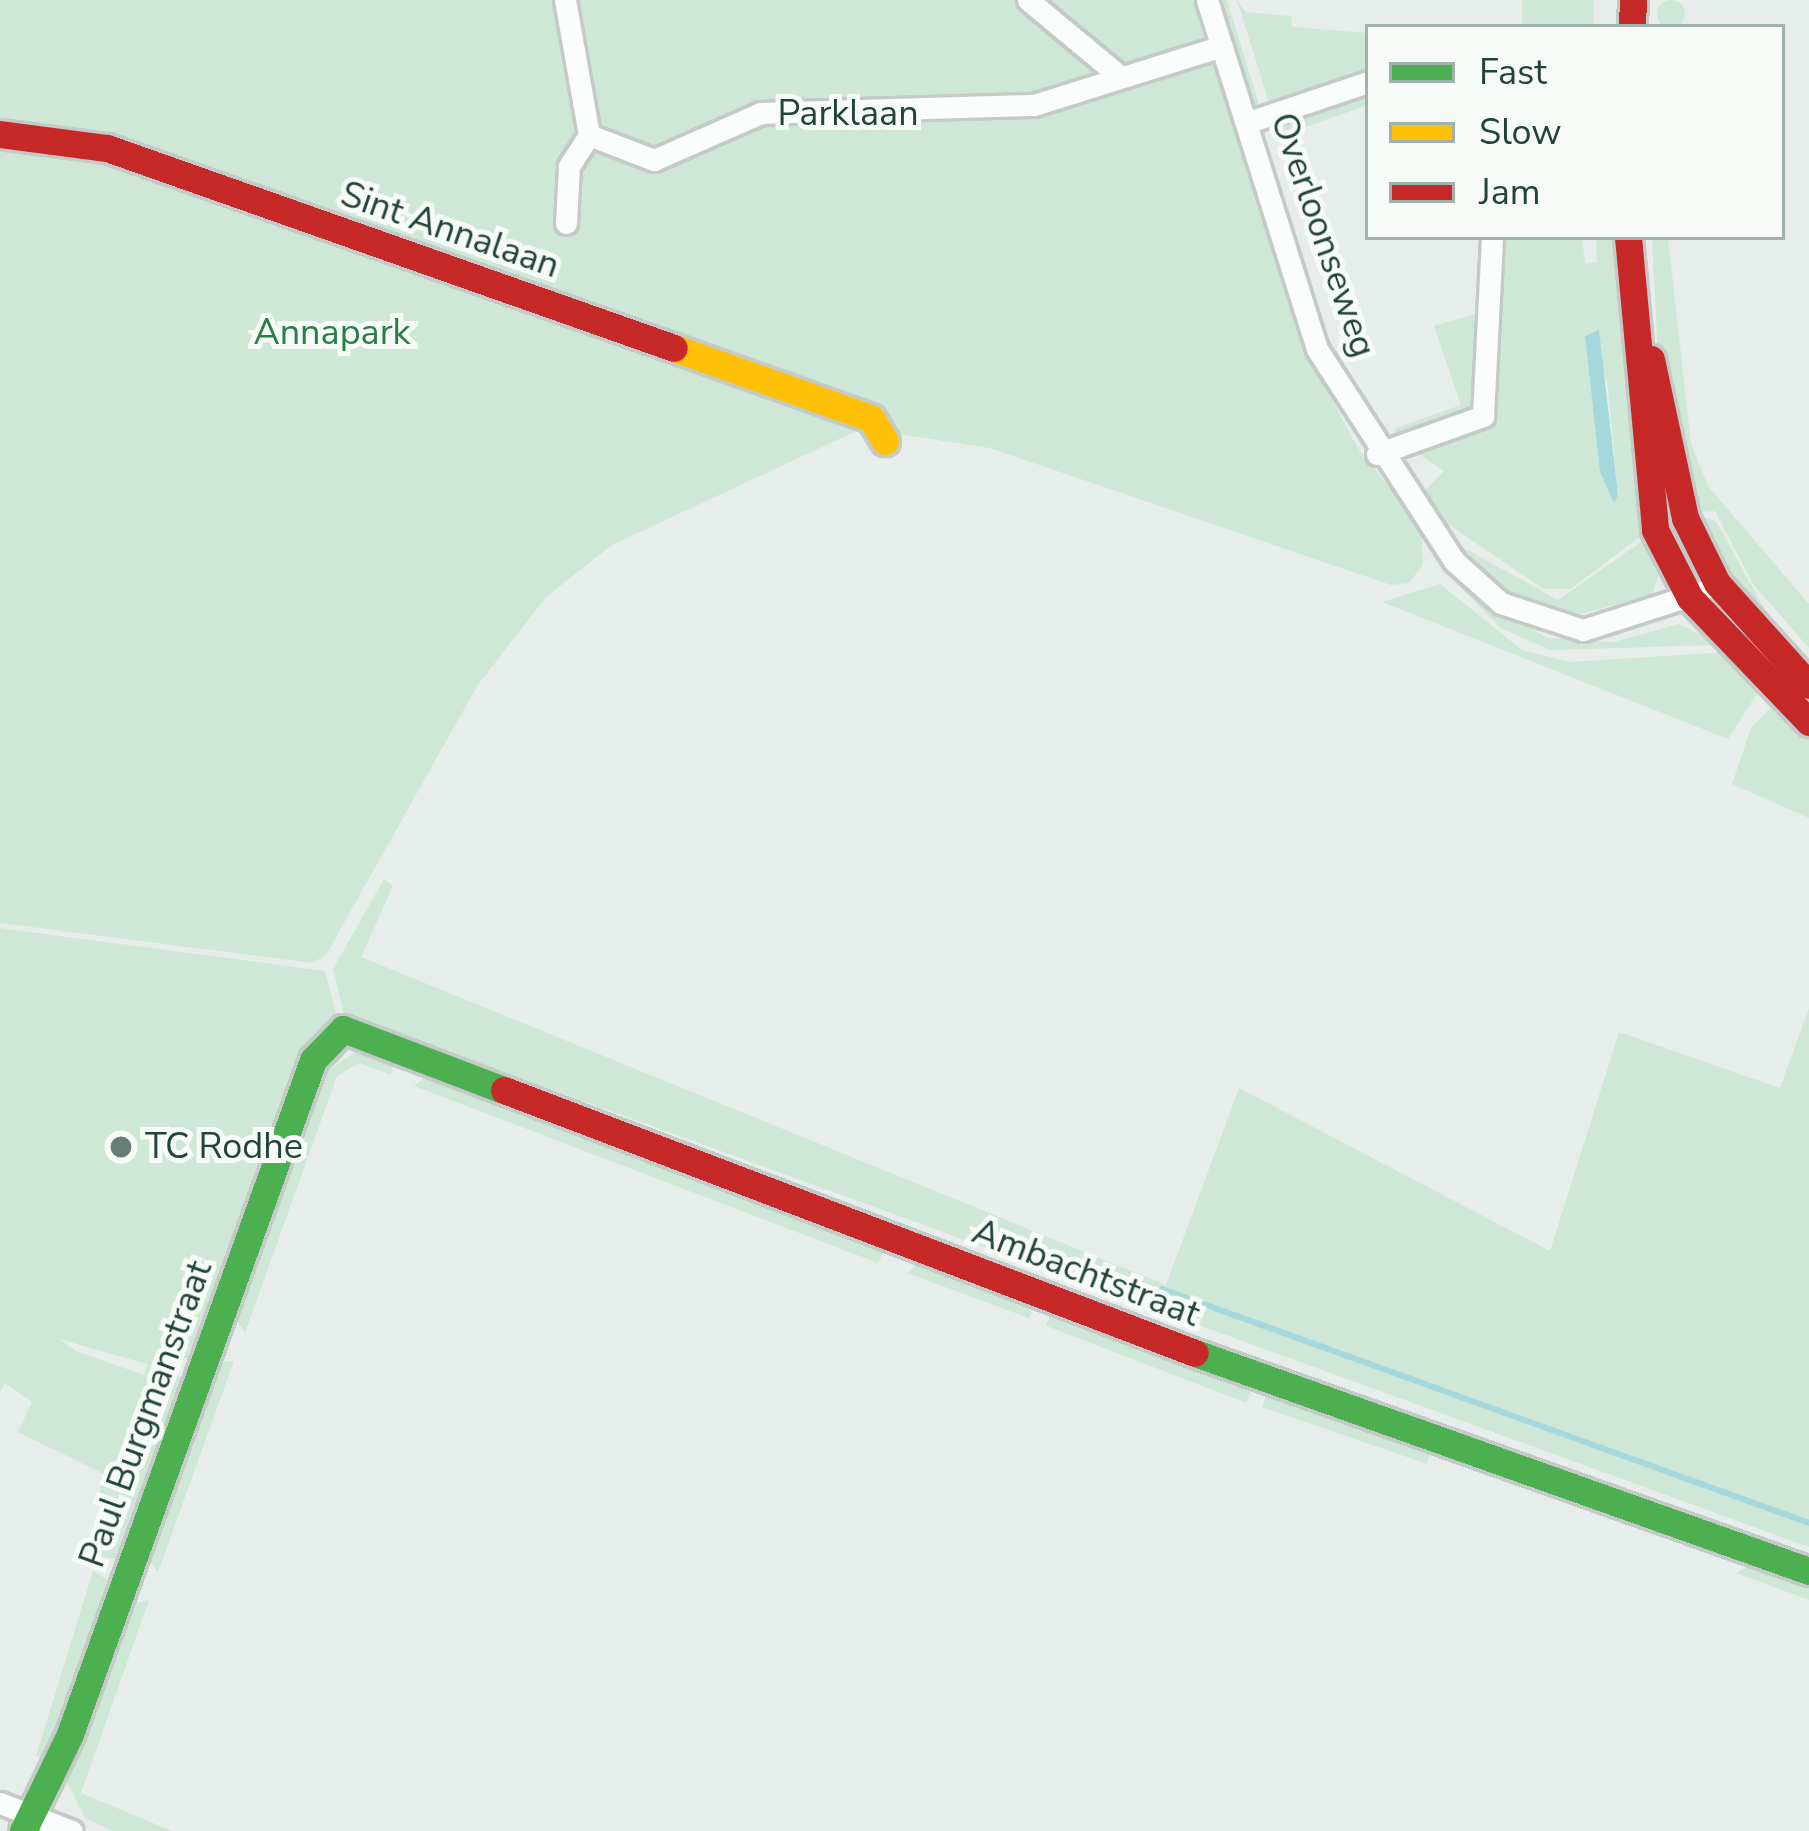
<!DOCTYPE html>
<style>
body{margin:0}
#map{position:relative;width:1809px;height:1831px;overflow:hidden;background:#e7edea;font-family:"Nunito Sans",sans-serif}
div>[style]{position:absolute}
.green>*{inset:0;background:#cfe7d6;transform-origin:0 0}
.round{border-radius:50%}
.water>*{inset:0;background:#a5d8dd}
.stream>*{height:6px;margin:-3px;padding:0 3px;transform-origin:3px;border-radius:3px;background:#a5d8dd}
.roads{filter:drop-shadow(3px 0 #c4cac7) drop-shadow(-3px 0 #c4cac7) drop-shadow(0 3px #c4cac7) drop-shadow(0 -3px #c4cac7)}
.street>*{height:21px;margin:-10.5px;padding:0 10.5px;transform-origin:10.5px;border-radius:10.5px;background:#fbfcfc}
.fast>*{height:27px;margin:-13.5px;padding:0 13.5px;transform-origin:13.5px;border-radius:13.5px;background:#4caf50}
.slow>*{height:27px;margin:-13.5px;padding:0 13.5px;transform-origin:13.5px;border-radius:13.5px;background:#ffc107}
.jam>*{height:27px;margin:-13.5px;padding:0 13.5px;transform-origin:13.5px;border-radius:13.5px;background:#c62828}
.dots>*{width:33px;height:33px;translate:-50% -50%;box-sizing:border-box;border:6px solid #f6fbf8;border-radius:50%}
span{translate:-50% -50%;white-space:nowrap;text-align:center;line-height:1.15;-webkit-text-stroke:10px #f6fbf8;paint-order:stroke}
.street-label{font-size:36px;color:#224339}
.park-label{font-size:36px;color:#287e46}
.poi-label{font-size:36px;color:#224339}
.left{translate:0 -50%;text-align:left}
.legend{position:absolute;left:1365px;top:24px;width:420px;height:216px;box-sizing:border-box;background:#f6fbf8;border:3px solid #a1b1ac;margin:0;padding:15px 21px;list-style:none;font-size:36px;color:#224339}
.legend li{display:flex;align-items:center;gap:24px;height:60px}
.legend b{width:60px;border:3px solid #a1b1ac}
</style>
<div id="map">
<div class="green">
<i style="clip-path:polygon(0 0,1194px 0,1304px 348px,1358px 448px,1421px 527px,1423px 564px,1409px 583px,1391px 585px,990px 448px,898px 434px,884px 418px,612px 545px,546px 597px,477px 686px,326px 955px,312px 963px,0 923px)"></i>
<i style="clip-path:polygon(1217px 0,1227px 0,1261px 111px,1251px 107px)"></i>
<i style="clip-path:polygon(1237px 0,1246px 12px,1291px 16px,1292px 27px,1368px 33px,1368px 76px,1271px 109px)"></i>
<i style="left:1522px;top:0;width:72px;height:27px"></i>
<i class="round" style="left:1657px;top:0;width:28px;height:28px"></i>
<i style="clip-path:polygon(1368px 89px,1368px 105px,1278px 137px,1273px 121px)"></i>
<i style="clip-path:polygon(evenodd,1499px 237px,1582px 237px,1585px 264px,1597px 262px,1596px 237px,1621px 237px,1651px 528px,1571px 589px,1544px 589px,1449px 525px,1420px 496px,1444px 471px,1411px 449px,1488px 422px,1499px 237px,1585px 336px,1607px 380px,1618px 495px,1599px 463px,1585px 336px)"></i>
<i style="clip-path:polygon(1652px 237px,1668px 237px,1691px 444px,1708px 486px,1809px 604px,1809px 648px,1753px 584px,1715px 511px,1691px 513px,1659px 376px)"></i>
<i style="clip-path:polygon(1482px 312px,1473px 410px,1397px 437px,1394px 429px,1461px 405px,1434px 326px)"></i>
<i style="clip-path:polygon(1701px 516px,1716px 521px,1765px 610px,1757px 616px,1722px 574px)"></i>
<i style="clip-path:polygon(1651px 535px,1662px 567px,1652px 594px,1578px 615px,1500px 588px,1464px 548px,1558px 600px)"></i>
<i style="clip-path:polygon(1455px 582px,1547px 638px,1614px 642px,1679px 624px,1723px 645px,1550px 650px,1501px 628px)"></i>
<i style="clip-path:polygon(1440px 584px,1522px 650px,1570px 662px,1728px 652px,1761px 687px,1728px 739px,1382px 602px)"></i>
<i style="clip-path:polygon(1776px 702px,1809px 729px,1809px 818px,1732px 784px,1751px 728px)"></i>
<i style="clip-path:polygon(384px 879px,393px 886px,361px 957px,1166px 1285px,1239px 1088px,1550px 1251px,1619px 1032px,1780px 1088px,1809px 1008px,1809px 1547px,344px 1014px,333px 969px)"></i>
<i style="clip-path:polygon(evenodd,0 928px,325px 971px,336px 1013px,303px 1049px,191px 1359px,161px 1354px,156px 1367px,185px 1378px,120px 1560px,99px 1556px,114px 1512px,97px 1503px,104px 1474px,18px 1432px,32px 1402px,5px 1383px,0 1392px,0 928px,59px 1339px,147px 1364px,144px 1375px,76px 1351px,59px 1339px)"></i>
<i style="clip-path:polygon(359px 1049px,393px 1063px,391px 1075px,359px 1063px,337px 1076px,245px 1333px,235px 1318px,322px 1075px)"></i>
<i style="clip-path:polygon(431px 1073px,881px 1245px,883px 1253px,878px 1263px,414px 1086px)"></i>
<i style="clip-path:polygon(924px 1260px,1035px 1304px,1029px 1318px,907px 1273px)"></i>
<i style="left:1052px;top:1310px;width:215px;height:17px;rotate:21deg"></i>
<i style="clip-path:polygon(234px 1361px,158px 1572px,148px 1558px,217px 1362px)"></i>
<i style="left:1268px;top:1390px;width:174px;height:18px;rotate:19deg"></i>
<i style="clip-path:polygon(1758px 1562px,1809px 1582px,1809px 1600px,1736px 1573px)"></i>
<i style="clip-path:polygon(93px 1571px,111px 1582px,45px 1761px,36px 1756px)"></i>
<i style="clip-path:polygon(149px 1600px,81px 1793px,172px 1831px,113px 1831px,85px 1818px,66px 1780px,130px 1605px)"></i>
</div>
<div class="water">
<i style="clip-path:polygon(1599px 330px,1618px 495px,1614px 503px,1600px 472px,1585px 336px)"></i>
</div>
<div class="stream">
<i style="left:1162px;top:1289px;width:688px;rotate:19.88deg"></i>
</div>
<div class="roads">
<div class="street">
<i style="left:565px;top:0;width:137px;rotate:79.9deg"></i>
<i style="left:589px;top:135px;width:70px;rotate:21deg"></i>
<i style="left:654px;top:160px;width:117px;rotate:-23.7deg"></i>
<i style="left:761px;top:113px;width:273px;rotate:-1.7deg"></i>
<i style="left:1034px;top:105px;width:197px;rotate:-17.4deg"></i>
<i style="left:1028px;top:0;width:116px;rotate:39.7deg"></i>
<i style="left:1207px;top:0;width:366px;rotate:72.5deg"></i>
<i style="left:1317px;top:349px;width:252px;rotate:57.1deg"></i>
<i style="left:1454px;top:561px;width:63px;rotate:41.8deg"></i>
<i style="left:1501px;top:603px;width:86px;rotate:18.2deg"></i>
<i style="left:1583px;top:630px;width:124px;rotate:-17.9deg"></i>
<i style="left:1246px;top:123px;width:129px;rotate:-18.6deg"></i>
<i style="left:566px;top:223px;width:57px;rotate:-87deg"></i>
<i style="left:569px;top:166px;width:37px;rotate:-57deg"></i>
<i style="left:1377px;top:454px;width:113px;rotate:-19.7deg"></i>
<i style="left:1483px;top:416px;width:179px;rotate:-87.1deg"></i>
<i style="left:0;top:1803px;width:77px;rotate:21.3deg"></i>
</div>
<div class="fast">
<i style="left:1195px;top:1353px;width:652px;rotate:19.55deg"></i>
<i style="left:23px;top:1831px;width:108px;rotate:-64.1deg"></i>
<i style="left:70px;top:1734px;width:716px;rotate:-70.17deg"></i>
<i style="left:313px;top:1060px;width:43px;rotate:-45.9deg"></i>
<i style="left:343px;top:1029px;width:172px;rotate:20.8deg"></i>
</div>
<div class="slow">
<i style="left:674px;top:348px;width:209px;rotate:19.6deg"></i>
<i style="left:871px;top:418px;width:27px;rotate:59deg"></i>
</div>
<div class="jam">
<i style="left:1632px;top:27px;width:27px;rotate:-88deg"></i>
<i style="left:0;top:134px;width:108px;rotate:7.5deg"></i>
<i style="left:107px;top:148px;width:601px;rotate:19.43deg"></i>
<i style="left:1628px;top:237px;width:294px;rotate:84.7deg"></i>
<i style="left:1655px;top:530px;width:76px;rotate:62.8deg"></i>
<i style="left:1690px;top:598px;width:172px;rotate:46.2deg"></i>
<i style="left:1651px;top:359px;width:163px;rotate:77.9deg"></i>
<i style="left:1685px;top:518px;width:72px;rotate:63.8deg"></i>
<i style="left:1717px;top:583px;width:137px;rotate:48deg"></i>
<i style="left:504px;top:1090px;width:739px;rotate:20.84deg"></i>
</div>
</div>
<div class="dots">
<i style="left:121px;top:1147px;background:#677e77"></i>
</div>
<div class="street-label">
<span style="left:848px;top:114px">Parklaan</span>
<span style="left:450px;top:230px;rotate:19deg">Sint Annalaan</span>
<span style="left:1323px;top:235px;rotate:71deg">Overloonseweg</span>
<span style="left:1086px;top:1273px;rotate:21deg">Ambachtstraat</span>
<span style="left:146px;top:1414px;rotate:-70deg">Paul Burgmanstraat</span>
</div>
<div class="park-label">
<span style="left:332px;top:333px">Annapark</span>
</div>
<div class="poi-label">
<span class="left" style="left:145px;top:1147px">TC Rodhe</span>
</div>
<ul class="legend">
<li><b style="height:15px;background:#4caf50"></b>Fast</li>
<li><b style="height:15px;background:#ffc107"></b>Slow</li>
<li><b style="height:15px;background:#c62828"></b>Jam</li>
</ul>
</div>
